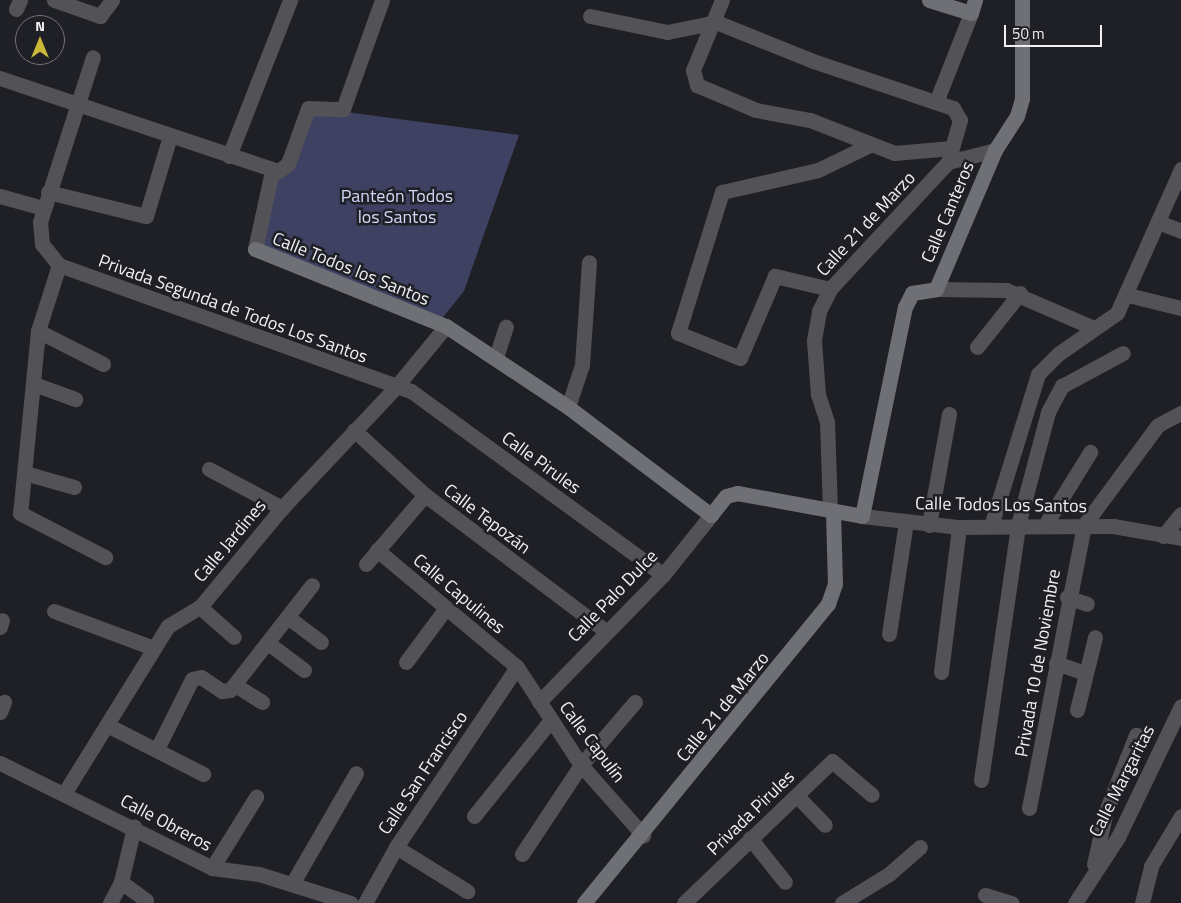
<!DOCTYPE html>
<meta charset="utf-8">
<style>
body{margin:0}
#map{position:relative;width:1181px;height:903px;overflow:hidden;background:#1f2026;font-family:"Titillium Web",sans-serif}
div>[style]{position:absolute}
.green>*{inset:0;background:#3f4162}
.street>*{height:15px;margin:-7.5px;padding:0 7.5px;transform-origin:7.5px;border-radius:7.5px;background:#535357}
.secondary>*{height:15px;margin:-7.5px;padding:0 7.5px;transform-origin:7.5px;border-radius:7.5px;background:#6f7075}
span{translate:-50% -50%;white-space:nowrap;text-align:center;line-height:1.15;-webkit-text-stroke:5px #1f2026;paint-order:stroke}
.park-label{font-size:18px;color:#d4d7f8}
.street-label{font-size:18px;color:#f0f0f5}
.north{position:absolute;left:15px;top:15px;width:50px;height:50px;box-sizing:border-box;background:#1f2026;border:1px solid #737379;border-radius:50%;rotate:0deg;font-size:14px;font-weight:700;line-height:20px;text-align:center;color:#f0f0f5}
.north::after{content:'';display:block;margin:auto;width:18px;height:22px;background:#cbba39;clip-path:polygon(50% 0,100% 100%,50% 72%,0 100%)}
.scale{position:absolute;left:1004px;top:25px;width:98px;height:22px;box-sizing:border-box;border:2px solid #f0f0f5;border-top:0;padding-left:6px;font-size:15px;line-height:18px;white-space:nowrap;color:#f0f0f5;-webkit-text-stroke:4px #1f2026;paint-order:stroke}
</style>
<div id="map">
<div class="green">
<i style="clip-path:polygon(308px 107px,519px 135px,464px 291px,440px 321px,255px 243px,281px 161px)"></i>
</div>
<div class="street">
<i style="left:54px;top:0;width:49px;rotate:19.2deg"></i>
<i style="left:100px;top:16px;width:20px;rotate:-53deg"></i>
<i style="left:722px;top:0;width:76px;rotate:112.5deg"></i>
<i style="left:693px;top:70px;width:16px;rotate:75deg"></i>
<i style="left:697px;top:85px;width:64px;rotate:23deg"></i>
<i style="left:756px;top:110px;width:55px;rotate:10.5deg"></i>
<i style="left:810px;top:120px;width:90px;rotate:21.4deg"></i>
<i style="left:894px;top:153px;width:58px;rotate:-4.9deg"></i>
<i style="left:16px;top:9px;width:10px;rotate:-66deg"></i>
<i style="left:590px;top:16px;width:79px;rotate:11.7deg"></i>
<i style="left:667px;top:32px;width:50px;rotate:-11.5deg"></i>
<i style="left:716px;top:22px;width:105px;rotate:21.9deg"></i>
<i style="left:813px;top:61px;width:148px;rotate:18.6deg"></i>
<i style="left:953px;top:108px;width:14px;rotate:60deg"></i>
<i style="left:960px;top:120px;width:44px;rotate:105.9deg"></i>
<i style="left:0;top:78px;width:293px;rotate:18.5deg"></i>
<i style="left:278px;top:171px;width:12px;rotate:-35deg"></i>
<i style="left:288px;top:164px;width:59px;rotate:-70.3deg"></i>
<i style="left:308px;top:108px;width:35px;rotate:2deg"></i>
<i style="left:343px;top:109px;width:116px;rotate:-70.3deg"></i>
<i style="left:936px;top:102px;width:96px;rotate:-68.5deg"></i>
<i style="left:229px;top:156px;width:168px;rotate:-68.6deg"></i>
<i style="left:48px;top:192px;width:101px;rotate:13.8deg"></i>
<i style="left:146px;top:216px;width:84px;rotate:-73.3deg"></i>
<i style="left:0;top:196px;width:45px;rotate:15.6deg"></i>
<i style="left:1158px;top:222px;width:25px;rotate:21deg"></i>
<i style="left:255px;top:249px;width:80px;rotate:-77.7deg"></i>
<i style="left:59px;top:265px;width:374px;rotate:19.7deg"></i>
<i style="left:411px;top:391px;width:312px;rotate:36.1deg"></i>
<i style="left:59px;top:265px;width:69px;rotate:107.7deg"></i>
<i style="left:38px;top:331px;width:183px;rotate:95.6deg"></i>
<i style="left:20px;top:513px;width:96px;rotate:27.4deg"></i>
<i style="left:59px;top:265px;width:27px;rotate:-129deg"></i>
<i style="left:42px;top:244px;width:22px;rotate:-95deg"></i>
<i style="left:40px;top:222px;width:173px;rotate:-72.2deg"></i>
<i style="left:830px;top:289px;width:57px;rotate:-166.7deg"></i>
<i style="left:775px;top:276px;width:89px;rotate:113.1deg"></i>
<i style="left:740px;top:358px;width:67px;rotate:-158deg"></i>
<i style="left:678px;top:333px;width:148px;rotate:-72.7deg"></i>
<i style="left:722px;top:192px;width:98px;rotate:-12.9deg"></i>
<i style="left:818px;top:170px;width:58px;rotate:-25.7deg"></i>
<i style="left:936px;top:289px;width:70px;rotate:0.8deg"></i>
<i style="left:1006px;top:290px;width:96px;rotate:23.4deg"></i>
<i style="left:1128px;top:295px;width:55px;rotate:13.8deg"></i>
<i style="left:38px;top:331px;width:73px;rotate:26.9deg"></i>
<i style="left:977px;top:347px;width:69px;rotate:-51.5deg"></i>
<i style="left:496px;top:357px;width:32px;rotate:-72deg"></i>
<i style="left:34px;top:384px;width:44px;rotate:20.1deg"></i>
<i style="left:568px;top:407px;width:44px;rotate:-71.6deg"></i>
<i style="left:582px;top:365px;width:103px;rotate:-86.1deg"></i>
<i style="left:354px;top:430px;width:96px;rotate:42.5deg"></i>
<i style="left:425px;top:495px;width:224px;rotate:37deg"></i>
<i style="left:209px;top:469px;width:83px;rotate:28.1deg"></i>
<i style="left:25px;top:473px;width:51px;rotate:15.9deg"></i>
<i style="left:830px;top:511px;width:89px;rotate:-91.9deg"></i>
<i style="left:827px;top:422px;width:28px;rotate:-108deg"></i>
<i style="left:818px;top:395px;width:55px;rotate:-94.2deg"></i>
<i style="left:814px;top:340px;width:29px;rotate:-80deg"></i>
<i style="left:819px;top:311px;width:25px;rotate:-63deg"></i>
<i style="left:830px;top:289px;width:173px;rotate:-47.1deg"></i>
<i style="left:948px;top:162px;width:49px;rotate:-14.3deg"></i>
<i style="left:862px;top:516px;width:98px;rotate:6.5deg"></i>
<i style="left:959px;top:527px;width:154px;rotate:-0.4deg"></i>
<i style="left:1113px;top:526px;width:69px;rotate:10deg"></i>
<i style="left:929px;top:525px;width:113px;rotate:-79.8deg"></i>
<i style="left:1045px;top:525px;width:86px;rotate:-58.3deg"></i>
<i style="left:991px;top:526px;width:159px;rotate:-72.8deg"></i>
<i style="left:1038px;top:374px;width:28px;rotate:-45deg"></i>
<i style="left:1058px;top:354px;width:72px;rotate:-34.8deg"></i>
<i style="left:1117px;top:313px;width:158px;rotate:-66deg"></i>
<i style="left:1163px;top:536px;width:28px;rotate:-51deg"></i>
<i style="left:377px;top:550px;width:182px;rotate:39.9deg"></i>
<i style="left:517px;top:667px;width:117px;rotate:56.9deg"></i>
<i style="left:581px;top:765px;width:94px;rotate:48.5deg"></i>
<i style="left:366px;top:564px;width:91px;rotate:-49.5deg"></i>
<i style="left:1067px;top:597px;width:21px;rotate:19deg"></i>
<i style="left:200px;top:607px;width:45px;rotate:41.4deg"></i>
<i style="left:54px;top:611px;width:103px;rotate:20.4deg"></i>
<i style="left:289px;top:618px;width:40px;rotate:37deg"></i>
<i style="left:0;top:627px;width:7px;rotate:-74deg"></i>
<i style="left:889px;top:634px;width:113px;rotate:-81.4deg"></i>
<i style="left:268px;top:643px;width:45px;rotate:36.9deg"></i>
<i style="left:406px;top:662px;width:67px;rotate:-53.5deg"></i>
<i style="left:1056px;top:663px;width:31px;rotate:19deg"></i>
<i style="left:941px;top:672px;width:146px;rotate:-82.9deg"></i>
<i style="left:235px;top:685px;width:32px;rotate:32deg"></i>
<i style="left:539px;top:702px;width:177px;rotate:-45.7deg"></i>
<i style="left:663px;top:575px;width:77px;rotate:-51.3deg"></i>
<i style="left:1077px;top:710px;width:75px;rotate:-76.1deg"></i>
<i style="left:0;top:712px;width:11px;rotate:-68deg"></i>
<i style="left:107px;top:725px;width:108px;rotate:27deg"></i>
<i style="left:157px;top:749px;width:78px;rotate:-63.4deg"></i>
<i style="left:192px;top:679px;width:9px;rotate:-13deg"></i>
<i style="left:201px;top:677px;width:25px;rotate:34deg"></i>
<i style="left:222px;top:691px;width:8px;rotate:-7deg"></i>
<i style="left:230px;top:690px;width:133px;rotate:-52deg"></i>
<i style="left:0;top:763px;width:237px;rotate:26.3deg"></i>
<i style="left:212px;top:868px;width:47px;rotate:7.3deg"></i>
<i style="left:259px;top:874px;width:96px;rotate:17.5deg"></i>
<i style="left:981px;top:780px;width:258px;rotate:-81.7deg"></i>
<i style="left:1018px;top:525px;width:117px;rotate:-75.1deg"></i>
<i style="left:1048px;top:412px;width:30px;rotate:-62deg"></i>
<i style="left:1062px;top:386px;width:69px;rotate:-28.4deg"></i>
<i style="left:65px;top:792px;width:195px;rotate:-58.2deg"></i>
<i style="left:168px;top:626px;width:37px;rotate:-31deg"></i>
<i style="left:200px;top:607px;width:129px;rotate:-50.4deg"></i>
<i style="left:282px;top:508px;width:165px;rotate:-46.7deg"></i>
<i style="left:395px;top:388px;width:80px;rotate:-50.6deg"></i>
<i style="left:797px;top:796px;width:40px;rotate:46deg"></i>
<i style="left:1029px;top:808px;width:288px;rotate:-79deg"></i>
<i style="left:1084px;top:525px;width:124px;rotate:-53.5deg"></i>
<i style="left:1158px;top:425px;width:26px;rotate:-28deg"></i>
<i style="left:474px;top:816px;width:123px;rotate:-51.3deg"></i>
<i style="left:750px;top:838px;width:56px;rotate:51.5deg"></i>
<i style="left:396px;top:847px;width:84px;rotate:31.8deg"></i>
<i style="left:522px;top:854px;width:107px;rotate:-56.5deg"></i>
<i style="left:581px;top:765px;width:83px;rotate:-49.4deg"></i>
<i style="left:1094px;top:864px;width:54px;rotate:-77.2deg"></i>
<i style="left:1106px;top:811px;width:82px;rotate:-68.5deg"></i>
<i style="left:212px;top:868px;width:84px;rotate:-58.2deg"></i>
<i style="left:121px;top:882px;width:31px;rotate:36deg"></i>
<i style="left:292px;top:884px;width:128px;rotate:-60deg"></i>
<i style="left:985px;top:895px;width:28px;rotate:17deg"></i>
<i style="left:110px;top:903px;width:24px;rotate:-62deg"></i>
<i style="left:121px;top:882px;width:57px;rotate:-76.7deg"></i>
<i style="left:365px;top:903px;width:64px;rotate:-61deg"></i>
<i style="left:396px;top:847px;width:217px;rotate:-56.1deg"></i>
<i style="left:684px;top:903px;width:205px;rotate:-43.8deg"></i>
<i style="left:832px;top:761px;width:52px;rotate:40.4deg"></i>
<i style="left:842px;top:903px;width:55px;rotate:-31.7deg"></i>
<i style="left:889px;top:874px;width:41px;rotate:-41.1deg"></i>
<i style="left:1075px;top:903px;width:79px;rotate:-56.9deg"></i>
<i style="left:1118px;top:837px;width:145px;rotate:-64.3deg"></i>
<i style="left:1142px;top:903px;width:38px;rotate:-76deg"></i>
<i style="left:1151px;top:866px;width:58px;rotate:-59deg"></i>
</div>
<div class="secondary">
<i style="left:929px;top:0;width:44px;rotate:17.2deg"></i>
<i style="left:971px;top:13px;width:14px;rotate:-73deg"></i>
<i style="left:255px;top:249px;width:206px;rotate:22deg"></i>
<i style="left:446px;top:326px;width:146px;rotate:33.6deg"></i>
<i style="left:568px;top:407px;width:179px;rotate:37.1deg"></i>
<i style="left:711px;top:515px;width:24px;rotate:-52deg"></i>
<i style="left:726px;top:496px;width:11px;rotate:-15deg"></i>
<i style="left:737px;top:493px;width:127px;rotate:10.4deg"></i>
<i style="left:862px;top:516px;width:213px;rotate:-78.4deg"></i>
<i style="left:905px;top:307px;width:16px;rotate:-63deg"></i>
<i style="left:912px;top:293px;width:24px;rotate:-9deg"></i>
<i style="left:936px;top:289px;width:151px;rotate:-67deg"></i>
<i style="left:995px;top:150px;width:40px;rotate:-57.1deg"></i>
<i style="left:1017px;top:116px;width:18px;rotate:-74deg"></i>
<i style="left:1022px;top:99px;width:99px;rotate:-90deg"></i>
<i style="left:584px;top:903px;width:386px;rotate:-50.8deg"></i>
<i style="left:828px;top:604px;width:21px;rotate:-71deg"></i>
<i style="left:835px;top:584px;width:72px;rotate:-91.6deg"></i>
</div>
<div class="park-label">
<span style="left:397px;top:207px">Panteón Todos<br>los Santos</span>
</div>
<div class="street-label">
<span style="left:948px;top:212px;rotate:-67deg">Calle Canteros</span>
<span style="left:866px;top:224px;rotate:-47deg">Calle 21 de Marzo</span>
<span style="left:351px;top:269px;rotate:22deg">Calle Todos los Santos</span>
<span style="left:233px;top:309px;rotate:20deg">Privada Segunda de Todos Los Santos</span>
<span style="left:541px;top:463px;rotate:36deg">Calle Pirules</span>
<span style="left:1001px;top:505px;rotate:1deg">Calle Todos Los Santos</span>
<span style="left:487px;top:519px;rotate:37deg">Calle Tepozán</span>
<span style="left:230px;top:541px;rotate:-50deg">Calle Jardines</span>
<span style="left:459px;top:594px;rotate:40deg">Calle Capulines</span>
<span style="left:613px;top:596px;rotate:-46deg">Calle Palo Dulce</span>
<span style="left:1038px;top:663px;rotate:-80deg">Privada 10 de Noviembre</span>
<span style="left:723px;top:707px;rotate:-51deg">Calle 21 de Marzo</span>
<span style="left:592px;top:742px;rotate:53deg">Calle Capulín</span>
<span style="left:423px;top:773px;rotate:-56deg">Calle San Francisco</span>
<span style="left:1122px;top:781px;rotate:-63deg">Calle Margaritas</span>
<span style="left:751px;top:813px;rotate:-44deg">Privada Pirules</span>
<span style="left:166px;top:823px;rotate:28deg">Calle Obreros</span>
</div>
<div class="north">N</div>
<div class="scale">50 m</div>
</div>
